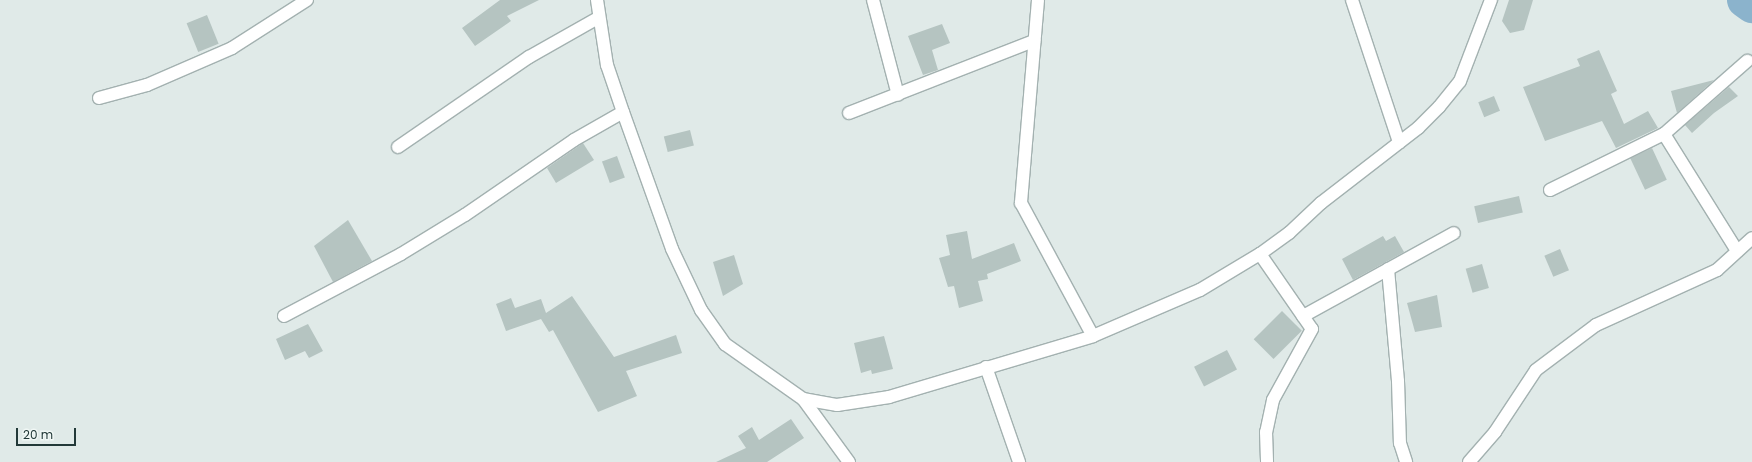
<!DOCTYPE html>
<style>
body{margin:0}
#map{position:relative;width:1752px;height:462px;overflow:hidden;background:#e0eae8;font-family:Poppins,sans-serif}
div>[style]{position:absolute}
.river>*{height:36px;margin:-18px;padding:0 18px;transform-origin:18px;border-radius:18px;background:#8bb3cc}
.building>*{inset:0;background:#b5c4c1;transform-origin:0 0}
.roads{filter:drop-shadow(1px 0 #a3b1b0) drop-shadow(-1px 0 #a3b1b0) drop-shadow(0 1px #a3b1b0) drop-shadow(0 -1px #a3b1b0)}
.minor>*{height:12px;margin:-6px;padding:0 6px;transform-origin:6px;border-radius:6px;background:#fff}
span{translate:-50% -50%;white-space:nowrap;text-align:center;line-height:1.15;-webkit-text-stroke:3.5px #f0f7f5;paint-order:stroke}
.scale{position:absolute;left:16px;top:428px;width:60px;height:18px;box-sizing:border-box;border:2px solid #223938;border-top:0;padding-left:5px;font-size:12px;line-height:14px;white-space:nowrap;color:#223938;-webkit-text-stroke:3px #f0f7f5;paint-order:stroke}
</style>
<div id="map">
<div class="river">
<i style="left:1745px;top:0;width:9px;rotate:36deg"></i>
</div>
<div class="building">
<i style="clip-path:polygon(500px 0,539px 0,507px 16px,511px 21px,475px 46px,462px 28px)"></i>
<i style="clip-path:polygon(1509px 0,1533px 0,1524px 30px,1510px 33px,1502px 21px)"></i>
<i style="left:207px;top:15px;width:31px;height:22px;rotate:68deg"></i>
<i style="clip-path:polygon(942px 24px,950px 43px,932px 50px,938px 70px,923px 75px,908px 36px)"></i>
<i style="clip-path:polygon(1599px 50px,1617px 91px,1611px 94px,1624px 124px,1648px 111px,1658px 128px,1616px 148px,1602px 121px,1545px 141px,1523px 87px,1580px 66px,1577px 59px)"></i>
<i style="clip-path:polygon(1714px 80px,1677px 113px,1671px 91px)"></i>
<i style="clip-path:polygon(1729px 87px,1738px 96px,1714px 113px,1692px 133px,1685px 125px)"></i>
<i style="left:1494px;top:96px;width:16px;height:17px;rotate:68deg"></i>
<i style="left:690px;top:130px;width:16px;height:27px;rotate:76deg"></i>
<i style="clip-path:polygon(583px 143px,594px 160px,556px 183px,547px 168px)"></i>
<i style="left:1652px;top:148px;width:35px;height:24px;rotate:65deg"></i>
<i style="left:617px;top:156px;width:23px;height:16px;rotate:70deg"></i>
<i style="left:1519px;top:196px;width:17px;height:46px;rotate:77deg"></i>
<i style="clip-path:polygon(348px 220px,372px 261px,333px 282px,314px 246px)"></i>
<i style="clip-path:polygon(967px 231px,972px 259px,1014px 243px,1021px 261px,987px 274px,988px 279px,978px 281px,983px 301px,959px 308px,954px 286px,948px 287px,939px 258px,950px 255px,946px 235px)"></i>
<i style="clip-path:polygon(1383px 236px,1386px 241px,1395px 236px,1404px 252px,1353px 280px,1342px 259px)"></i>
<i style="left:1560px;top:249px;width:23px;height:17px;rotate:67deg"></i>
<i style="clip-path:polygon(734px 255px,743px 284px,723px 296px,713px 262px)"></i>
<i style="left:1482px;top:264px;width:25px;height:17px;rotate:74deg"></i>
<i style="clip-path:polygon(1437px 295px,1442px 327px,1415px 332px,1407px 303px)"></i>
<i style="clip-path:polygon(572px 296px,614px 357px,676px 335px,682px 353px,626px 371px,637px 396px,598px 412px,553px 330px,549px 332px,541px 319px,506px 331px,496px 304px,511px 298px,515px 308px,541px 299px,546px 313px)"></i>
<i style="left:1282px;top:311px;width:28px;height:40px;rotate:45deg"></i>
<i style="clip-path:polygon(308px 324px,323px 351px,309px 358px,305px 351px,285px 360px,276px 339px)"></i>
<i style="clip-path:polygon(884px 336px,893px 369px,872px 374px,871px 370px,861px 373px,854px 343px)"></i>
<i style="left:1227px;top:350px;width:22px;height:37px;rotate:63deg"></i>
<i style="clip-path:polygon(791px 419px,804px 438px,767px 462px,716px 462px,746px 448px,738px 436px,752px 427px,759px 440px)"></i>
</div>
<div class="roads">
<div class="minor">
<i style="left:597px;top:0;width:66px;rotate:81.3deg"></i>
<i style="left:607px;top:65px;width:50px;rotate:71.2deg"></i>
<i style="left:623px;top:112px;width:145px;rotate:70.3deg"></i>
<i style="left:672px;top:249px;width:68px;rotate:64.6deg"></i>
<i style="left:701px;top:310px;width:42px;rotate:54.8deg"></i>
<i style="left:725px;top:344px;width:95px;rotate:35.2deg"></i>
<i style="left:803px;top:399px;width:78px;rotate:53.9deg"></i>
<i style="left:873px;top:0;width:98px;rotate:75.3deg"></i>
<i style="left:1038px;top:0;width:204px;rotate:94.8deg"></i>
<i style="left:1021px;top:203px;width:151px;rotate:61.6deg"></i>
<i style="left:1352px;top:0;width:150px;rotate:71.7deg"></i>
<i style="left:99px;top:98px;width:50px;rotate:-15.2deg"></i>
<i style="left:147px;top:85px;width:93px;rotate:-23.5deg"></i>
<i style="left:232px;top:48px;width:89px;rotate:-32.6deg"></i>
<i style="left:849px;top:113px;width:199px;rotate:-21.3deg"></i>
<i style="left:1664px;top:134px;width:111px;rotate:-41.3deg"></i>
<i style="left:398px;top:147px;width:159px;rotate:-34.5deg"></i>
<i style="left:529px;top:57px;width:79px;rotate:-29.5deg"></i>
<i style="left:1550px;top:190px;width:127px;rotate:-26.2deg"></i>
<i style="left:1664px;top:134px;width:138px;rotate:58deg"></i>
<i style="left:1260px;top:254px;width:91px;rotate:55.3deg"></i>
<i style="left:1312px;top:329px;width:81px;rotate:118.8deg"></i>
<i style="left:1273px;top:400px;width:33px;rotate:102deg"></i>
<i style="left:1266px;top:432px;width:30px;rotate:88deg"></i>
<i style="left:1388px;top:269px;width:112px;rotate:84.9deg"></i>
<i style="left:1398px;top:381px;width:62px;rotate:88.2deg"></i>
<i style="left:1400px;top:443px;width:20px;rotate:72deg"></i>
<i style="left:284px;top:316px;width:132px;rotate:-27.9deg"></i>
<i style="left:401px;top:254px;width:75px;rotate:-31.4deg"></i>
<i style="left:465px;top:215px;width:132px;rotate:-34.5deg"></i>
<i style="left:574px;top:140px;width:56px;rotate:-29.7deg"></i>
<i style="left:1303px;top:316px;width:172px;rotate:-28.8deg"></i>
<i style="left:986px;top:367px;width:101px;rotate:70.8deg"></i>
<i style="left:803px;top:399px;width:35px;rotate:10deg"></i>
<i style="left:837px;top:405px;width:53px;rotate:-8.7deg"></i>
<i style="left:889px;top:397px;width:213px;rotate:-16.6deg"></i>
<i style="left:1093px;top:336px;width:116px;rotate:-23.3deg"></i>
<i style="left:1200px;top:290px;width:70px;rotate:-31deg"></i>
<i style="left:1260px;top:254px;width:36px;rotate:-36deg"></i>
<i style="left:1289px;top:233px;width:44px;rotate:-43.2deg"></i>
<i style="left:1321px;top:203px;width:123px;rotate:-37.7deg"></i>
<i style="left:1418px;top:128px;width:30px;rotate:-45deg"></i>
<i style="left:1439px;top:107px;width:33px;rotate:-51deg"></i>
<i style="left:1460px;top:81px;width:87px;rotate:-69.1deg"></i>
<i style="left:1469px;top:462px;width:40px;rotate:-49deg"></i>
<i style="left:1495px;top:432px;width:74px;rotate:-56.5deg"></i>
<i style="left:1536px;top:370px;width:75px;rotate:-36.9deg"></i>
<i style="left:1596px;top:325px;width:133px;rotate:-24.4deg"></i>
<i style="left:1717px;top:270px;width:47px;rotate:-42.4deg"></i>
</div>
</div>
<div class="scale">20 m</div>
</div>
